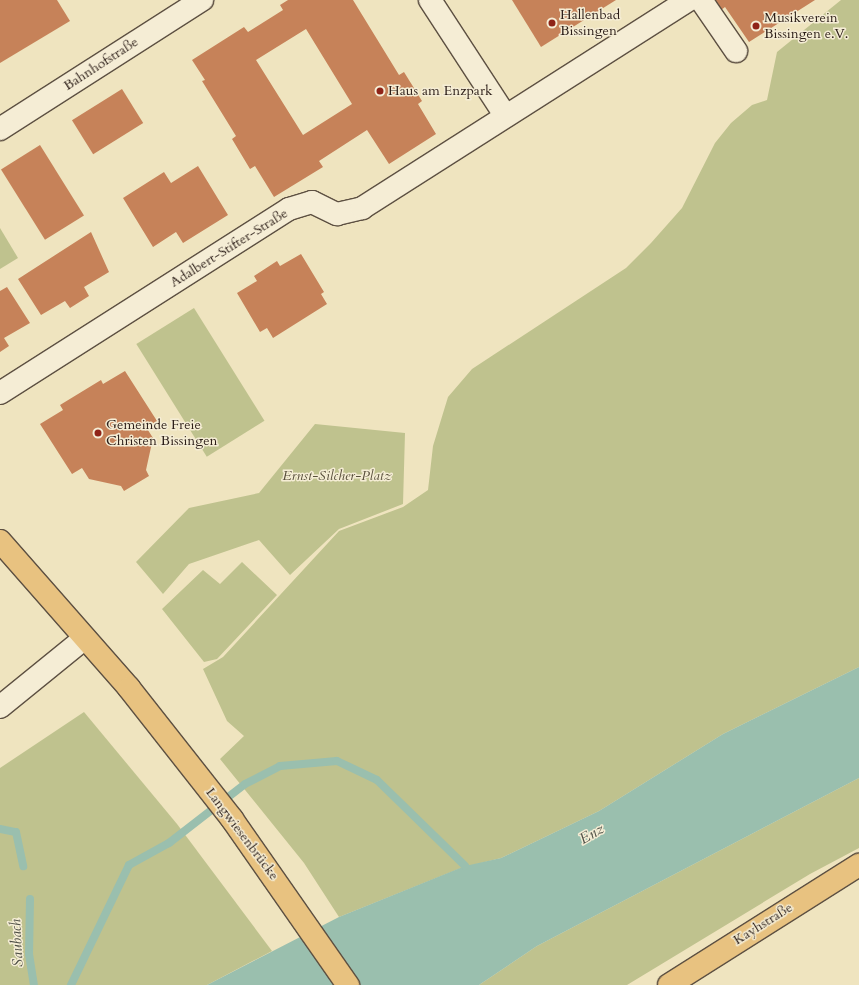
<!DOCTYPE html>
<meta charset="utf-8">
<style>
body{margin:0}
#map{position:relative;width:859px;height:985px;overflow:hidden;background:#efe4bf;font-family:Cardo,serif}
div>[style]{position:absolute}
.green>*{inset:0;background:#bfc28e;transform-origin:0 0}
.water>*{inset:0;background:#9abfae}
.stream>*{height:8px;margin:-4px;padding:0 4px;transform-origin:4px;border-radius:4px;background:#9abfae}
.building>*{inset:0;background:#c68259;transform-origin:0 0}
.roads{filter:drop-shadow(1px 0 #5d5042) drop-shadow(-1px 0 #5d5042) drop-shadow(0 1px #5d5042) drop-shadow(0 -1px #5d5042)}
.minor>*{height:22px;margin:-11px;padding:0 11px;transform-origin:11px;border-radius:11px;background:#f5edd5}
.major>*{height:22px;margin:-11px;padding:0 11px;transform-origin:11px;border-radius:11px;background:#e8c280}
.dots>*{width:11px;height:11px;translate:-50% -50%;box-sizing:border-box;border:2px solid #f5edd5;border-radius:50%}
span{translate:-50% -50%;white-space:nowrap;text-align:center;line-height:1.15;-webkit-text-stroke:3px #f5edd5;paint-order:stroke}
.poi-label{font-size:14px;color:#2c1e18}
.left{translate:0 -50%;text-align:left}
.street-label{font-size:14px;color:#2c1e18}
.park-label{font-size:14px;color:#584f3b;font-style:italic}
.water-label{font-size:15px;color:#4d4e45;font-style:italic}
</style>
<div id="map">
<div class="green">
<i style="clip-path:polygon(841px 0,859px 0,859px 667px,723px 734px,599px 811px,501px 858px,461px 868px,339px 917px,304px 863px,220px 759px,244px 736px,227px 721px,203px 669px,223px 657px,339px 531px,403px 507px,428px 490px,433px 446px,448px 397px,472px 369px,626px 268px,651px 243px,682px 208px,715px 143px,731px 123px,752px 105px,767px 100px,777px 52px)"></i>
<i style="clip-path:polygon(0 228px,18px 258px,0 269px)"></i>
<i style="left:194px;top:308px;width:133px;height:68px;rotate:58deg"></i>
<i style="clip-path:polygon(315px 424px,405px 433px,403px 504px,339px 529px,290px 575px,259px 540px,189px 564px,163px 594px,136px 562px,189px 508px,259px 493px)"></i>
<i style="clip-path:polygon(242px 562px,277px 595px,217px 659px,204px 662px,162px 609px,203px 570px,220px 584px)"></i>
<i style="clip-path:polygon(84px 712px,177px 824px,272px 951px,207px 985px,0 985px,0 768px)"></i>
<i style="clip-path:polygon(859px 778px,859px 848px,810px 874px,627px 985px,479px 985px,537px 946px)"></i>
</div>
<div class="water">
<i style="clip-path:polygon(859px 667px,859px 778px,537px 946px,479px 985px,207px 985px,339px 917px,465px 866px,501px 858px,599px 811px,723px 734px)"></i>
</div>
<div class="stream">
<i style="left:0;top:829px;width:16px;rotate:11deg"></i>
<i style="left:16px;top:832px;width:35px;rotate:78deg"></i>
<i style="left:30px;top:899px;width:55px;rotate:91deg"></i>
<i style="left:29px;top:954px;width:31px;rotate:81deg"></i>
<i style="left:71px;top:985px;width:133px;rotate:-64.2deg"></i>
<i style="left:129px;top:865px;width:46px;rotate:-28.8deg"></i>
<i style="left:169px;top:843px;width:96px;rotate:-37.8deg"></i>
<i style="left:245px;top:784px;width:39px;rotate:-27deg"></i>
<i style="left:280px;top:766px;width:57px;rotate:-5deg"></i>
<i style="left:337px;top:761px;width:44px;rotate:25.4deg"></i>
<i style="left:377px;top:780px;width:123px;rotate:44.3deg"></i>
</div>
<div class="building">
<i style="clip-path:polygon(0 0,57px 0,70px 21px,0 63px)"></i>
<i style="clip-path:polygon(evenodd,288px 0,353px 0,399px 75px,404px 72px,422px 101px,418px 104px,436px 134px,389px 164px,367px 130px,319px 161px,323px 167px,274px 197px,255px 166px,250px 169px,232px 139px,236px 136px,202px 81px,205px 80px,192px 60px,244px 27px,248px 32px,283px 10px,280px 5px,288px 0,306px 29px,352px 104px,303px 135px,256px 60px,306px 29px)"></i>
<i style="clip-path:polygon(512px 0,616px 0,541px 47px)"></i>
<i style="clip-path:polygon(714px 0,815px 0,749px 42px,725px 7px,721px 10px)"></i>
<i style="left:122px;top:89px;width:40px;height:59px;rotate:58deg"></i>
<i style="left:40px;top:145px;width:83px;height:46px;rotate:58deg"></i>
<i style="clip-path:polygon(198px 166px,228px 215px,183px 243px,176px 232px,153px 247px,123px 198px,164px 172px,171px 183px)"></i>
<i style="clip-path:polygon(91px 232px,109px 272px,84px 287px,89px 296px,70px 308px,65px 301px,41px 315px,18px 279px)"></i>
<i style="clip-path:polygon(301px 254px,324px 292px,321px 294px,327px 304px,273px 338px,267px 328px,260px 332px,237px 293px,257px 281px,254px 276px,277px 261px,280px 266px)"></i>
<i style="clip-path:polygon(7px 287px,30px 323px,4px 338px,9px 346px,0 352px,0 291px)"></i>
<i style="clip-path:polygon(125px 371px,157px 421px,146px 427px,153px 438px,146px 470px,149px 476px,124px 491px,121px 486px,89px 479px,82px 468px,72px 474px,40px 424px,63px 410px,60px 405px,101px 380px,103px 384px)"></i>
</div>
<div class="roads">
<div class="minor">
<i style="left:430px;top:0;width:137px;rotate:56.9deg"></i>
<i style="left:701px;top:0;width:62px;rotate:55.5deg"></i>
<i style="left:0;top:129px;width:240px;rotate:-32.6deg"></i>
<i style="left:0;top:393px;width:343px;rotate:-32.5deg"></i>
<i style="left:289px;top:209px;width:24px;rotate:-17deg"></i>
<i style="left:312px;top:202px;width:28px;rotate:26deg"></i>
<i style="left:337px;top:214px;width:26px;rotate:-13deg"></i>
<i style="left:362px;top:208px;width:387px;rotate:-32.5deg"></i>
<i style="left:0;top:707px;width:109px;rotate:-39.1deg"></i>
</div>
<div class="major">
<i style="left:0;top:541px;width:196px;rotate:48.7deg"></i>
<i style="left:129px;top:688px;width:167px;rotate:51.8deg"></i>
<i style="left:232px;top:819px;width:203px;rotate:55.1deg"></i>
<i style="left:669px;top:985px;width:225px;rotate:-32.3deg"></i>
</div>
</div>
<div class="dots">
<i style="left:552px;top:23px;background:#8f2418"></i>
<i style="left:756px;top:26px;background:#8f2418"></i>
<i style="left:380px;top:91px;background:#8f2418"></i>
<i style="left:98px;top:433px;background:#8f2418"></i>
</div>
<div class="poi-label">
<span class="left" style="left:560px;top:23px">Hallenbad<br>Bissingen</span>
<span class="left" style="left:764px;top:26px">Musikverein<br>Bissingen e.V.</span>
<span class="left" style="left:388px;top:91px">Haus am Enzpark</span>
<span class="left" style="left:106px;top:433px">Gemeinde Freie<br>Christen Bissingen</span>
</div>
<div class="street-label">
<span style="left:101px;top:64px;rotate:-33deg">Bahnhofstraße</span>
<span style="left:229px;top:248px;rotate:-32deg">Adalbert-Stifter-Straße</span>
<span style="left:242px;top:834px;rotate:53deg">Langwiesenbrücke</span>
<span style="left:763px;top:924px;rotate:-32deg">Kayhstraße</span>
</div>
<div class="park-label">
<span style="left:337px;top:476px">Ernst-Silcher-Platz</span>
</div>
<div class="water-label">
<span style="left:592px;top:834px;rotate:-30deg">Enz</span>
<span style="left:17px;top:943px;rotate:-93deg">Saubach</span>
</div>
</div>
